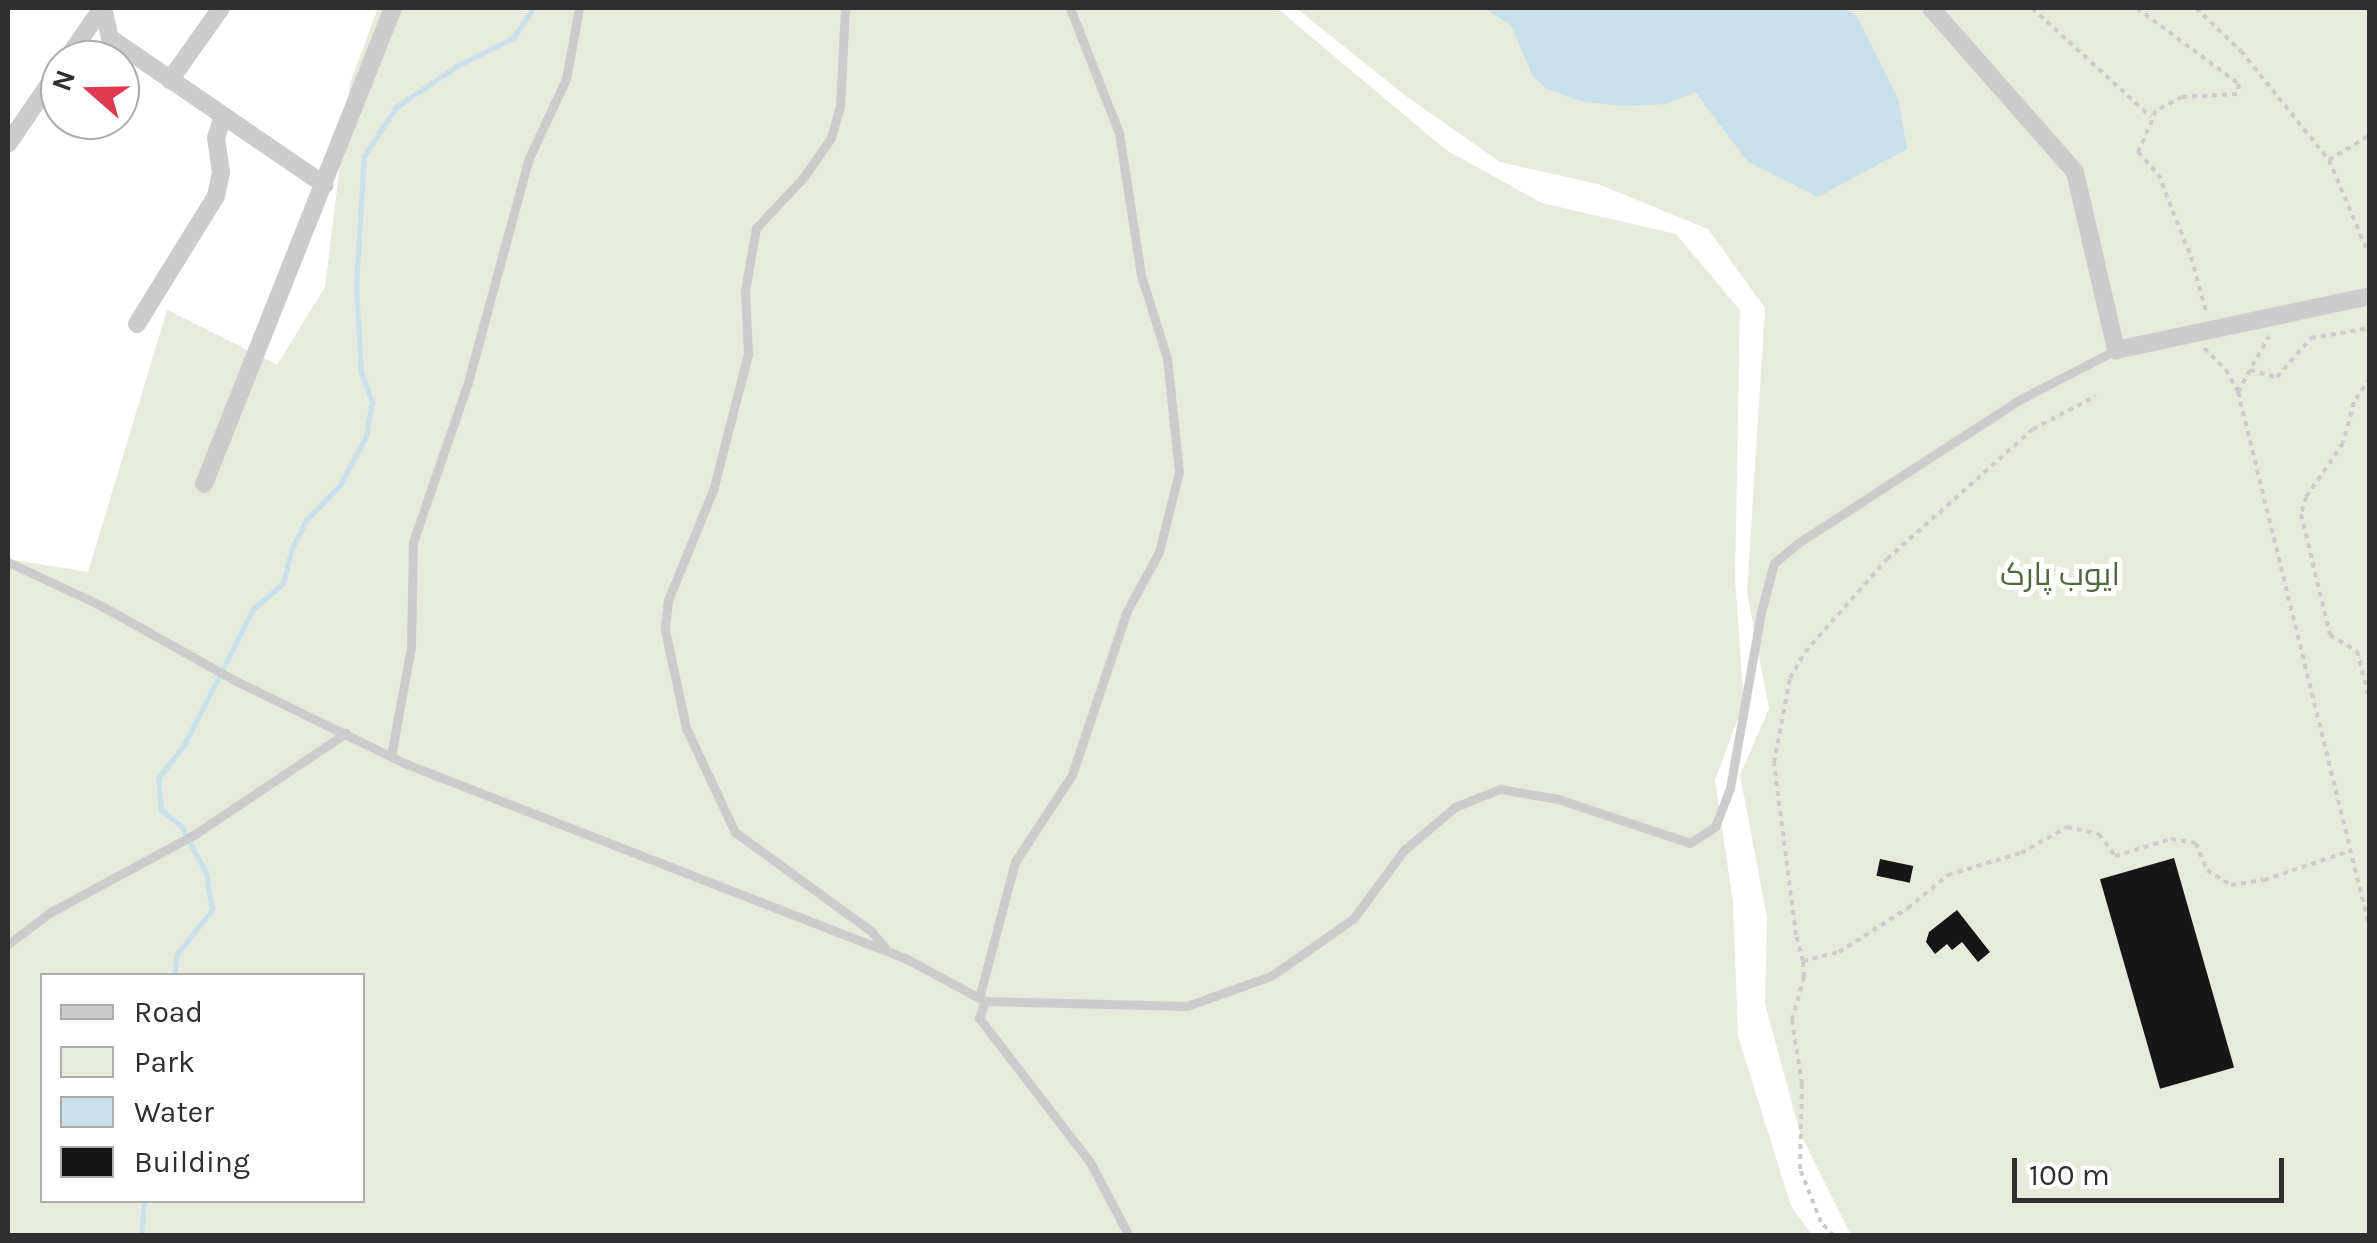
<!DOCTYPE html>
<meta charset="utf-8">
<style>
body{margin:0}
#map{position:relative;width:2377px;height:1243px;overflow:hidden;background:#fff;font-family:Karla,Cairo,sans-serif}
div>[style]{position:absolute}
.green>*{inset:0;background:#e6ebdd}
.water>*{inset:0;background:#cae0ea}
.stream>*{height:5px;margin:-2.5px;padding:0 2.5px;transform-origin:2.5px;border-radius:2.5px;background:#cae0ea}
.building>*{inset:0;background:#161616;transform-origin:0 0}
.path>*{height:4px;margin-top:-2px;transform-origin:0;background:repeating-linear-gradient(90deg,#ccc 0 5px,transparent 0 10px)}
.service>*{height:9px;margin:-4.5px;padding:0 4.5px;transform-origin:4.5px;border-radius:4.5px;background:#ccc}
.minor>*{height:18px;margin:-9px;padding:0 9px;transform-origin:9px;border-radius:9px;background:#ccc}
span{translate:-50% -50%;white-space:nowrap;text-align:center;line-height:1.15;-webkit-text-stroke:10px #fff;paint-order:stroke}
.park-label{font-size:32px;color:#54683e}
.frame{position:absolute;inset:0;border:10px solid #2f2f2f;pointer-events:none}
.legend{position:absolute;left:40px;top:973px;width:325px;height:230px;box-sizing:border-box;background:#fff;border:2px solid #acacac;margin:0;padding:12px 18px;list-style:none;font-size:30px;color:#2f2f2f}
.legend li{display:flex;align-items:center;gap:20px;height:50px}
.legend b{width:50px;border:2px solid #acacac}
.north{position:absolute;left:40px;top:40px;width:100px;height:100px;box-sizing:border-box;background:#fff;border:2px solid #acacac;border-radius:50%;rotate:290deg;font-size:28px;font-weight:700;line-height:40px;text-align:center;color:#2f2f2f}
.north::after{content:'';display:block;margin:auto;width:35px;height:45px;background:#dd3950;clip-path:polygon(50% 0,100% 100%,50% 72%,0 100%)}
.scale{position:absolute;left:2012px;top:1158px;width:272px;height:45px;box-sizing:border-box;border:5px solid #2f2f2f;border-top:0;padding-left:12px;font-size:30px;line-height:35px;white-space:nowrap;color:#2f2f2f;-webkit-text-stroke:8px #fff;paint-order:stroke}
</style>
<div id="map">
<div class="green">
<i style="clip-path:polygon(evenodd,378px 8px,1277px 8px,1446px 150px,1542px 203px,1676px 234px,1740px 310px,1735px 580px,1744px 702px,1715px 780px,1733px 902px,1738px 1036px,1791px 1206px,1812px 1235px,8px 1235px,8px 559px,88px 572px,167px 310px,277px 365px,325px 287px,350px 83px,378px 8px,42px 976px,362px 976px,362px 1200px,42px 1200px,42px 976px)"></i>
<i style="clip-path:polygon(1296px 8px,2369px 8px,2369px 1235px,1851px 1235px,1800px 1133px,1765px 1004px,1767px 917px,1740px 775px,1769px 709px,1747px 593px,1765px 308px,1708px 229px,1598px 184px,1500px 162px,1406px 96px)"></i>
</div>
<div class="water">
<i style="clip-path:polygon(1483px 8px,1843px 8px,1857px 16px,1898px 98px,1907px 149px,1818px 197px,1747px 161px,1695px 92px,1667px 104px,1620px 106px,1580px 101px,1547px 89px,1533px 77px,1511px 25px)"></i>
</div>
<div class="stream">
<i style="left:174px;top:976px;width:22px;rotate:-82deg"></i>
<i style="left:177px;top:954px;width:56px;rotate:-51.5deg"></i>
<i style="left:212px;top:910px;width:37px;rotate:-99deg"></i>
<i style="left:206px;top:873px;width:53px;rotate:-118deg"></i>
<i style="left:181px;top:826px;width:26px;rotate:-141deg"></i>
<i style="left:161px;top:810px;width:32px;rotate:-95deg"></i>
<i style="left:158px;top:778px;width:42px;rotate:-51.8deg"></i>
<i style="left:184px;top:745px;width:153px;rotate:-63.1deg"></i>
<i style="left:253px;top:609px;width:40px;rotate:-41deg"></i>
<i style="left:283px;top:583px;width:36px;rotate:-76deg"></i>
<i style="left:292px;top:548px;width:33px;rotate:-63deg"></i>
<i style="left:307px;top:519px;width:47px;rotate:-45.9deg"></i>
<i style="left:340px;top:485px;width:55px;rotate:-62deg"></i>
<i style="left:366px;top:436px;width:35px;rotate:-80deg"></i>
<i style="left:372px;top:402px;width:32px;rotate:-110deg"></i>
<i style="left:361px;top:372px;width:86px;rotate:-93.3deg"></i>
<i style="left:356px;top:286px;width:130px;rotate:-86.5deg"></i>
<i style="left:364px;top:156px;width:59px;rotate:-56.9deg"></i>
<i style="left:396px;top:107px;width:73px;rotate:-33.9deg"></i>
<i style="left:457px;top:66px;width:63px;rotate:-26.6deg"></i>
<i style="left:513px;top:38px;width:36px;rotate:-56deg"></i>
<i style="left:141px;top:1236px;width:36px;rotate:-85deg"></i>
</div>
<div class="building">
<i style="left:2174px;top:858px;width:218px;height:77px;rotate:74deg"></i>
<i style="left:1880px;top:859px;width:34px;height:17px;rotate:12deg"></i>
<i style="clip-path:polygon(1957px 910px,1990px 952px,1978px 962px,1962px 942px,1952px 950px,1947px 944px,1935px 954px,1926px 942px,1929px 932px)"></i>
</div>
<div class="path">
<i style="left:2032px;top:8px;width:161px;rotate:42.5deg"></i>
<i style="left:2137px;top:8px;width:127px;rotate:36.7deg"></i>
<i style="left:2239px;top:84px;width:10px;rotate:101deg"></i>
<i style="left:2237px;top:94px;width:55px;rotate:176.9deg"></i>
<i style="left:2182px;top:97px;width:30px;rotate:152deg"></i>
<i style="left:2156px;top:111px;width:45px;rotate:113.7deg"></i>
<i style="left:2138px;top:152px;width:30px;rotate:48deg"></i>
<i style="left:2158px;top:174px;width:89px;rotate:68.3deg"></i>
<i style="left:2191px;top:257px;width:60px;rotate:74.6deg"></i>
<i style="left:2196px;top:8px;width:62px;rotate:43.7deg"></i>
<i style="left:2241px;top:51px;width:140px;rotate:51.1deg"></i>
<i style="left:2329px;top:160px;width:105px;rotate:67.1deg"></i>
<i style="left:2329px;top:160px;width:48px;rotate:-31.4deg"></i>
<i style="left:2204px;top:348px;width:31px;rotate:45deg"></i>
<i style="left:2226px;top:370px;width:25px;rotate:61deg"></i>
<i style="left:2238px;top:392px;width:554px;rotate:76.21deg"></i>
<i style="left:2250px;top:370px;width:28px;rotate:15deg"></i>
<i style="left:2277px;top:377px;width:52px;rotate:-48.9deg"></i>
<i style="left:2311px;top:338px;width:60px;rotate:-9.6deg"></i>
<i style="left:2370px;top:378px;width:29px;rotate:124deg"></i>
<i style="left:2354px;top:402px;width:42px;rotate:105deg"></i>
<i style="left:2343px;top:443px;width:65px;rotate:124.4deg"></i>
<i style="left:2306px;top:497px;width:18px;rotate:106deg"></i>
<i style="left:2301px;top:514px;width:124px;rotate:76.5deg"></i>
<i style="left:2330px;top:635px;width:31px;rotate:31deg"></i>
<i style="left:2357px;top:651px;width:53px;rotate:75.7deg"></i>
<i style="left:2238px;top:392px;width:64px;rotate:-61deg"></i>
<i style="left:1803px;top:961px;width:37px;rotate:-14deg"></i>
<i style="left:1839px;top:952px;width:82px;rotate:-32.5deg"></i>
<i style="left:1908px;top:908px;width:52px;rotate:-39.5deg"></i>
<i style="left:1948px;top:875px;width:76px;rotate:-16.8deg"></i>
<i style="left:2021px;top:853px;width:53px;rotate:-29.5deg"></i>
<i style="left:2067px;top:827px;width:33px;rotate:12deg"></i>
<i style="left:2099px;top:834px;width:27px;rotate:54deg"></i>
<i style="left:2115px;top:856px;width:59px;rotate:-16.9deg"></i>
<i style="left:2171px;top:839px;width:25px;rotate:9deg"></i>
<i style="left:2196px;top:843px;width:29px;rotate:68deg"></i>
<i style="left:2207px;top:870px;width:28px;rotate:32deg"></i>
<i style="left:2231px;top:885px;width:33px;rotate:-9deg"></i>
<i style="left:2264px;top:880px;width:90px;rotate:-18.8deg"></i>
<i style="left:1834px;top:1236px;width:19px;rotate:-133deg"></i>
<i style="left:1821px;top:1222px;width:57px;rotate:-111.6deg"></i>
<i style="left:1800px;top:1169px;width:85px;rotate:-88.7deg"></i>
<i style="left:1802px;top:1084px;width:65px;rotate:-98.9deg"></i>
<i style="left:1792px;top:1020px;width:45px;rotate:-74.4deg"></i>
<i style="left:1804px;top:977px;width:16px;rotate:-94deg"></i>
<i style="left:1803px;top:961px;width:27px;rotate:-105deg"></i>
<i style="left:1796px;top:935px;width:173px;rotate:-97.3deg"></i>
<i style="left:1774px;top:763px;width:86px;rotate:-79.3deg"></i>
<i style="left:1790px;top:678px;width:30px;rotate:-60deg"></i>
<i style="left:1805px;top:652px;width:124px;rotate:-48.6deg"></i>
<i style="left:1887px;top:559px;width:195px;rotate:-41.7deg"></i>
<i style="left:2033px;top:429px;width:71px;rotate:-27.6deg"></i>
</div>
<div class="service">
<i style="left:845px;top:8px;width:98px;rotate:92.9deg"></i>
<i style="left:840px;top:106px;width:33px;rotate:106deg"></i>
<i style="left:831px;top:138px;width:49px;rotate:125deg"></i>
<i style="left:803px;top:178px;width:69px;rotate:133.2deg"></i>
<i style="left:756px;top:228px;width:64px;rotate:99.9deg"></i>
<i style="left:745px;top:291px;width:63px;rotate:87.3deg"></i>
<i style="left:748px;top:354px;width:140px;rotate:104.4deg"></i>
<i style="left:713px;top:490px;width:119px;rotate:112.2deg"></i>
<i style="left:668px;top:600px;width:30px;rotate:96deg"></i>
<i style="left:665px;top:630px;width:100px;rotate:77.9deg"></i>
<i style="left:686px;top:728px;width:115px;rotate:64.8deg"></i>
<i style="left:735px;top:832px;width:168px;rotate:36.1deg"></i>
<i style="left:871px;top:931px;width:23px;rotate:50deg"></i>
<i style="left:8px;top:562px;width:102px;rotate:25.1deg"></i>
<i style="left:100px;top:605px;width:156px;rotate:29.2deg"></i>
<i style="left:236px;top:681px;width:187px;rotate:26deg"></i>
<i style="left:404px;top:763px;width:540px;rotate:21.29deg"></i>
<i style="left:907px;top:959px;width:89px;rotate:28.3deg"></i>
<i style="left:985px;top:1001px;width:202px;rotate:1.4deg"></i>
<i style="left:1187px;top:1006px;width:89px;rotate:-19.7deg"></i>
<i style="left:1271px;top:976px;width:100px;rotate:-34.8deg"></i>
<i style="left:1353px;top:919px;width:86px;rotate:-53.5deg"></i>
<i style="left:1404px;top:850px;width:67px;rotate:-40.1deg"></i>
<i style="left:1455px;top:807px;width:48px;rotate:-21.8deg"></i>
<i style="left:1500px;top:789px;width:59px;rotate:9.8deg"></i>
<i style="left:1558px;top:799px;width:139px;rotate:18.4deg"></i>
<i style="left:1690px;top:843px;width:30px;rotate:-33deg"></i>
<i style="left:1715px;top:827px;width:42px;rotate:-69deg"></i>
<i style="left:1730px;top:788px;width:179px;rotate:-80deg"></i>
<i style="left:1761px;top:612px;width:51px;rotate:-75.1deg"></i>
<i style="left:1774px;top:563px;width:31px;rotate:-40deg"></i>
<i style="left:1798px;top:543px;width:263px;rotate:-32.9deg"></i>
<i style="left:2019px;top:400px;width:109px;rotate:-27.3deg"></i>
<i style="left:391px;top:756px;width:111px;rotate:-79.6deg"></i>
<i style="left:411px;top:647px;width:105px;rotate:-88.9deg"></i>
<i style="left:413px;top:542px;width:169px;rotate:-71deg"></i>
<i style="left:468px;top:382px;width:232px;rotate:-74.8deg"></i>
<i style="left:529px;top:158px;width:87px;rotate:-64.9deg"></i>
<i style="left:566px;top:79px;width:72px;rotate:-79.6deg"></i>
<i style="left:8px;top:944px;width:54px;rotate:-36.7deg"></i>
<i style="left:51px;top:912px;width:164px;rotate:-28.4deg"></i>
<i style="left:195px;top:834px;width:182px;rotate:-33.8deg"></i>
<i style="left:979px;top:998px;width:141px;rotate:-75.2deg"></i>
<i style="left:1015px;top:862px;width:104px;rotate:-56.8deg"></i>
<i style="left:1072px;top:775px;width:173px;rotate:-71.5deg"></i>
<i style="left:1127px;top:611px;width:67px;rotate:-61.5deg"></i>
<i style="left:1159px;top:552px;width:82px;rotate:-76deg"></i>
<i style="left:1179px;top:472px;width:115px;rotate:-96deg"></i>
<i style="left:1167px;top:358px;width:87px;rotate:-107.4deg"></i>
<i style="left:1141px;top:275px;width:144px;rotate:-98.8deg"></i>
<i style="left:1119px;top:133px;width:134px;rotate:-111.4deg"></i>
<i style="left:985px;top:1001px;width:18px;rotate:109deg"></i>
<i style="left:979px;top:1018px;width:182px;rotate:52.4deg"></i>
<i style="left:1090px;top:1162px;width:84px;rotate:62.2deg"></i>
</div>
<div class="minor">
<i style="left:103px;top:8px;width:31px;rotate:77deg"></i>
<i style="left:110px;top:38px;width:260px;rotate:34.4deg"></i>
<i style="left:1931px;top:8px;width:218px;rotate:48.7deg"></i>
<i style="left:2075px;top:172px;width:183px;rotate:77deg"></i>
<i style="left:2116px;top:350px;width:260px;rotate:-12deg"></i>
<i style="left:66px;top:60px;width:63px;rotate:-55.3deg"></i>
<i style="left:170px;top:80px;width:88px;rotate:-54.7deg"></i>
<i style="left:8px;top:144px;width:92px;rotate:-55.6deg"></i>
<i style="left:137px;top:324px;width:150px;rotate:-58.3deg"></i>
<i style="left:216px;top:196px;width:24px;rotate:-78deg"></i>
<i style="left:221px;top:173px;width:35px;rotate:-98deg"></i>
<i style="left:216px;top:138px;width:23px;rotate:-72deg"></i>
<i style="left:204px;top:484px;width:512px;rotate:-68.34deg"></i>
</div>
<div class="park-label">
<span style="left:2060px;top:575px">ایوب پارک</span>
</div>
<div class="frame"></div>
<ul class="legend">
<li><b style="height:12px;background:#ccc"></b>Road</li>
<li><b style="height:28px;background:#e6ebdd"></b>Park</li>
<li><b style="height:28px;background:#cae0ea"></b>Water</li>
<li><b style="height:28px;background:#161616"></b>Building</li>
</ul>
<div class="north">N</div>
<div class="scale">100 m</div>
</div>
